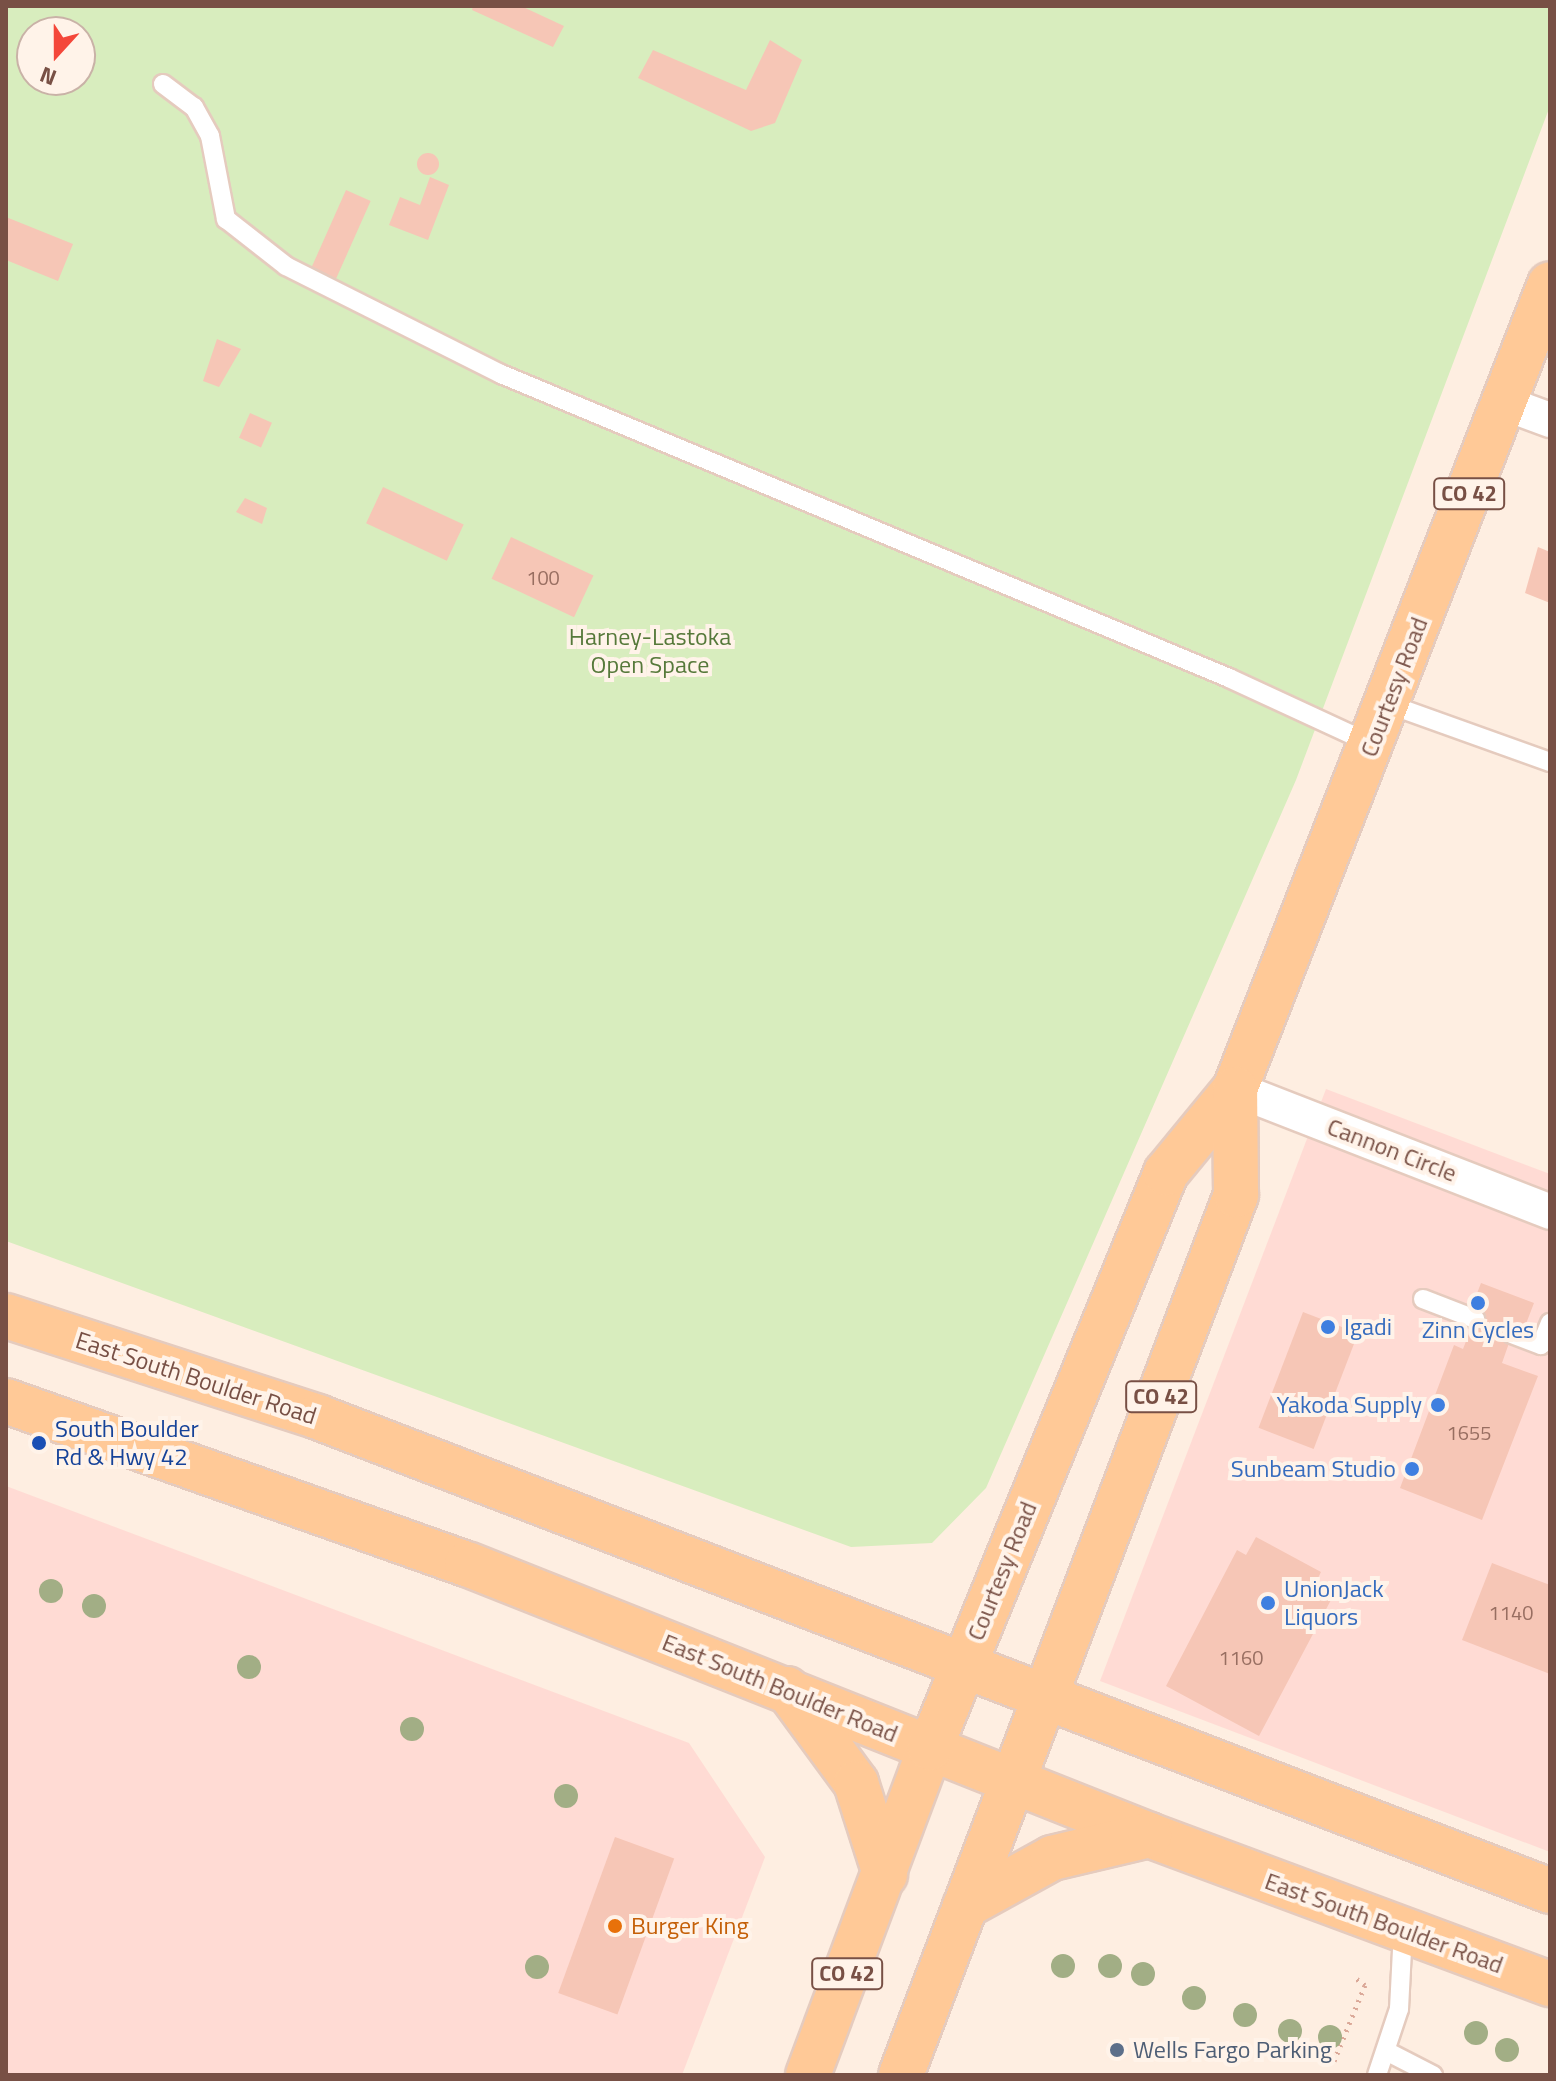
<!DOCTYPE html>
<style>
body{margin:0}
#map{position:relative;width:1556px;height:2081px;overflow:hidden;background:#feeee1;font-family:"Titillium Web",sans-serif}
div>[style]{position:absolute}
.commercial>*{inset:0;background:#ffdbd4}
.green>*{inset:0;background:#d8edbe}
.building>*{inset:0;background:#f6c6b6;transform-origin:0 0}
.round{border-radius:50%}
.path>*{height:5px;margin-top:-2.5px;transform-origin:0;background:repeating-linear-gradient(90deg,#dba999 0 2px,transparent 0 8px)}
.roads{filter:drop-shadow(2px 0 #e5cbbe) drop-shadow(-2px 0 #e5cbbe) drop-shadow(0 2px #e5cbbe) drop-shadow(0 -2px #e5cbbe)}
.lane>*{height:18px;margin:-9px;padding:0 9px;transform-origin:9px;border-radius:9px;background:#fff}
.street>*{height:34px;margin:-17px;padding:0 17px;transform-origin:17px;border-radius:17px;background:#fff}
.primary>*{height:44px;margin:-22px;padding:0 22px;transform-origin:22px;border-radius:22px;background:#ffc997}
.trees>*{width:24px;height:24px;margin:-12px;border-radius:50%;background:#a2ae85}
.dots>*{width:22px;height:22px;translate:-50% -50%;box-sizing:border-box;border:4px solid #fff3e9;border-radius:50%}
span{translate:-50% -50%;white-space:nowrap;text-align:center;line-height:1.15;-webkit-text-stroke:8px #fff3e9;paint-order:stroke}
.number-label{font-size:20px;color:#986e61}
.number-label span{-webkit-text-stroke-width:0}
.shield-label span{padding:2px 6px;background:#fff3e9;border:2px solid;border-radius:6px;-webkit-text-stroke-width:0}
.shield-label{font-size:22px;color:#785045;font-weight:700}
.park-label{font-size:24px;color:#56793a}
.street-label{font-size:24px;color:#785045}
.shop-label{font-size:24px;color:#366cbe}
.left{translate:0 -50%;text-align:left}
.right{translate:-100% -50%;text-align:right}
.transit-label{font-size:24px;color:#164399}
.food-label{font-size:24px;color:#c56008}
.service-label{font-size:24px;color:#4e5e75}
.frame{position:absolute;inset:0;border:8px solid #785045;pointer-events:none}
.north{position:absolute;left:16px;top:16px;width:80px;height:80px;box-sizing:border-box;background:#fff3e9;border:2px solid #c9b2a7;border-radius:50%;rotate:201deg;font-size:22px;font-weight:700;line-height:32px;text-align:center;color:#785045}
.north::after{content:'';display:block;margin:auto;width:28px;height:36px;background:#f4473a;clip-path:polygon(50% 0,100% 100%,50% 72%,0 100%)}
</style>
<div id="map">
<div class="commercial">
<i style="clip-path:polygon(1326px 1089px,1550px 1174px,1550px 1852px,1100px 1681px)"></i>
<i style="clip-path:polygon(6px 1486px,689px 1743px,765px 1857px,682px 2075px,6px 2075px)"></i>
</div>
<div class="green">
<i style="clip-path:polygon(evenodd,6px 6px,1550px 6px,1550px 106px,1296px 780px,986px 1488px,932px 1543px,851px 1547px,6px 1241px,6px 6px,32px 32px,80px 32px,80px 80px,32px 80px,32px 32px)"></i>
</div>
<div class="building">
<i style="clip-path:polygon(473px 6px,521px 6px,564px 26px,553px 47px,472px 10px)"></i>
<i style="clip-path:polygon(770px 40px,802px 60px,775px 123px,751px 131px,638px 78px,653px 50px,746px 90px)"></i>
<i class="round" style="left:417px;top:153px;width:22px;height:22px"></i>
<i style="clip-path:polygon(430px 177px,449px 185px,428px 240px,389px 225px,400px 197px,420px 205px)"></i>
<i style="left:346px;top:190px;width:27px;height:86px;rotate:24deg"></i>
<i style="clip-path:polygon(6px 217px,73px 244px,58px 281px,6px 260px)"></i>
<i style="clip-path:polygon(217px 339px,241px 349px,219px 387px,203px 381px)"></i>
<i style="left:250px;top:413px;width:24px;height:27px;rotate:24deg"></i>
<i style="left:383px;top:487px;width:89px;height:40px;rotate:25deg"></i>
<i style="clip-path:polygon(245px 498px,267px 508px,262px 524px,236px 512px)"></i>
<i style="left:511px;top:537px;width:91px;height:46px;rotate:25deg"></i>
<i style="clip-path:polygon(1538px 547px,1550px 552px,1550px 603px,1525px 593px)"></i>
<i style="clip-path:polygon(1481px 1283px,1534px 1303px,1524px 1329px,1515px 1326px,1502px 1363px,1538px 1376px,1482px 1520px,1400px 1488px,1454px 1345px,1463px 1349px,1478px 1311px,1471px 1309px)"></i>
<i style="left:1303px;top:1312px;width:59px;height:124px;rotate:21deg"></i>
<i style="clip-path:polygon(1256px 1537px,1321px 1572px,1313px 1588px,1332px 1598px,1259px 1736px,1166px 1686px,1237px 1550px,1246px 1555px)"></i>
<i style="clip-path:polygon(1492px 1563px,1550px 1585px,1550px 1674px,1462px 1640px)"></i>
<i style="left:615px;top:1837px;width:63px;height:166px;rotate:20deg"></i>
</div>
<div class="path">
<i style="left:1334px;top:2061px;width:82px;rotate:-67.8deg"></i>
<i style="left:1365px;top:1985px;width:14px;rotate:-144deg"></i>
</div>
<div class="roads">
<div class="lane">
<i style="left:163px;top:84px;width:39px;rotate:37deg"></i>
<i style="left:194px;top:107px;width:33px;rotate:61deg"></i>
<i style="left:210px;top:136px;width:85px;rotate:79.1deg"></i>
<i style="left:226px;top:219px;width:76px;rotate:38.1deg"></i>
<i style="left:286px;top:266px;width:241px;rotate:26.7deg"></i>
<i style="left:501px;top:374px;width:789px;rotate:22.66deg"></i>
<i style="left:1229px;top:678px;width:157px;rotate:24.8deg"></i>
<i style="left:1388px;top:704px;width:172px;rotate:19.7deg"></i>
<i style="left:1423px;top:1299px;width:56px;rotate:21deg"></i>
<i style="left:1512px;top:1334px;width:31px;rotate:21deg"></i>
<i style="left:1541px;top:1345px;width:24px;rotate:-68deg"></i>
<i style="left:1386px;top:2051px;width:53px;rotate:27.1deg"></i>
<i style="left:1377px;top:2075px;width:70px;rotate:-71.6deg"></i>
<i style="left:1399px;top:2009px;width:78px;rotate:-87.1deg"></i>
</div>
<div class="street">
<i style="left:1504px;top:403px;width:49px;rotate:20.3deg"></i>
<i style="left:1235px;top:1089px;width:338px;rotate:21.3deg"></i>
</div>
<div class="primary">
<i style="left:6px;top:1316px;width:328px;rotate:17.9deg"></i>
<i style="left:318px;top:1417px;width:1320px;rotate:21.04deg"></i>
<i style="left:6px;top:1401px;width:489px;rotate:19.5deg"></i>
<i style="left:467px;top:1564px;width:734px;rotate:21.67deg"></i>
<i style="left:1149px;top:1835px;width:428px;rotate:20.4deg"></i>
<i style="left:787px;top:1689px;width:117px;rotate:53.7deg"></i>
<i style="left:856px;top:1783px;width:96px;rotate:72.3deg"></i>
<i style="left:965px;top:1906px;width:99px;rotate:-28.9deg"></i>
<i style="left:1052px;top:1858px;width:100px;rotate:-13.3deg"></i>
<i style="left:808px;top:2075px;width:349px;rotate:-69.5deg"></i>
<i style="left:930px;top:1748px;width:622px;rotate:-67.69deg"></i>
<i style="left:1166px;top:1173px;width:109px;rotate:-50.6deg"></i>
<i style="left:1235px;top:1089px;width:864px;rotate:-68.63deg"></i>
<i style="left:901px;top:2075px;width:942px;rotate:-69.16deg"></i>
<i style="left:1236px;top:1195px;width:106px;rotate:-90.5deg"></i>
</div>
</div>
<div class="trees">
<i style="left:51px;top:1591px"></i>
<i style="left:94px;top:1606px"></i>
<i style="left:249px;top:1667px"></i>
<i style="left:412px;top:1729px"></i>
<i style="left:566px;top:1796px"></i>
<i style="left:1063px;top:1966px"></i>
<i style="left:1110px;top:1966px"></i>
<i style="left:537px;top:1967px"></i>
<i style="left:1143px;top:1974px"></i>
<i style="left:1194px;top:1998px"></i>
<i style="left:1245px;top:2015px"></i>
<i style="left:1290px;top:2031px"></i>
<i style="left:1476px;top:2033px"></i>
<i style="left:1330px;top:2037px"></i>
<i style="left:1507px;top:2050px"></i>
</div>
<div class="dots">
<i style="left:1478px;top:1303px;background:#3f7fe0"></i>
<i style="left:1328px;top:1327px;background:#3f7fe0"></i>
<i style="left:1438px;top:1405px;background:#3f7fe0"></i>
<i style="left:39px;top:1443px;background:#1a4fb4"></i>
<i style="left:1412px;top:1469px;background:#3f7fe0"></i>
<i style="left:1268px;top:1603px;background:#3f7fe0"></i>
<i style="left:615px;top:1926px;background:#e8710a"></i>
<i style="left:1117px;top:2050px;background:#5c6f8a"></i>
</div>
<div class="number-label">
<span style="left:543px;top:577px">100</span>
<span style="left:1469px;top:1432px">1655</span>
<span style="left:1511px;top:1612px">1140</span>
<span style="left:1241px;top:1657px">1160</span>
</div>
<div class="shield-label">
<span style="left:1469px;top:494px">CO 42</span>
<span style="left:1161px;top:1397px">CO 42</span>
<span style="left:847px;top:1974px">CO 42</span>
</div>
<div class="park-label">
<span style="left:650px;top:651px">Harney-Lastoka<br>Open Space</span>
</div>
<div class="street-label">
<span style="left:1394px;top:687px;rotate:-69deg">Courtesy Road</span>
<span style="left:1392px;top:1150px;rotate:21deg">Cannon Circle</span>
<span style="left:196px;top:1378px;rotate:18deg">East South Boulder Road</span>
<span style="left:1002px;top:1571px;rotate:-68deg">Courtesy Road</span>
<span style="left:780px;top:1688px;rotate:22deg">East South Boulder Road</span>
<span style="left:1384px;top:1923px;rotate:20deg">East South Boulder Road</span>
</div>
<div class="shop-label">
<span class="left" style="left:1344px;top:1327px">Igadi</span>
<span style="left:1478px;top:1330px">Zinn Cycles</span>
<span class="right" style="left:1422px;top:1405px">Yakoda Supply</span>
<span class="right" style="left:1396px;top:1469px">Sunbeam Studio</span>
<span class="left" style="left:1284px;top:1603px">UnionJack<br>Liquors</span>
</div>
<div class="transit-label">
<span class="left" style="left:55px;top:1443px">South Boulder<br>Rd &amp; Hwy 42</span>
</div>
<div class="food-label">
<span class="left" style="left:631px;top:1926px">Burger King</span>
</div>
<div class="service-label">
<span class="left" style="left:1133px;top:2050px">Wells Fargo Parking</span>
</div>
<div class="frame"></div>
<div class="north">N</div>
</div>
